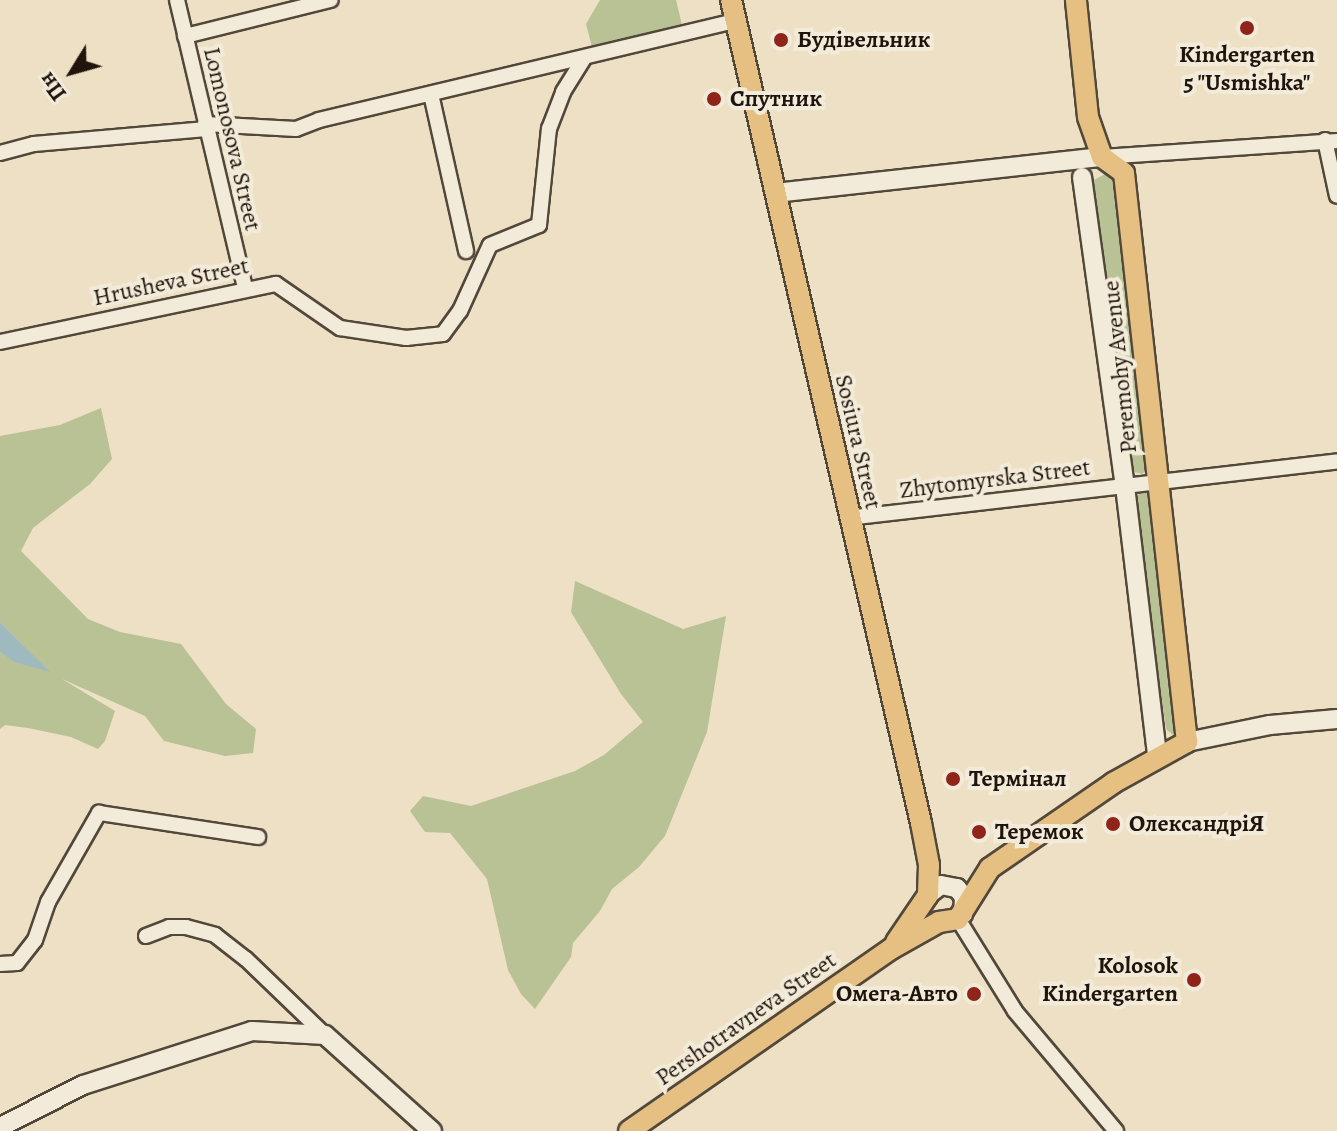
<!DOCTYPE html>
<meta charset="utf-8">
<style>
body{margin:0}
#map{position:relative;width:1337px;height:1131px;overflow:hidden;background:#ede0c5;font-family:Alegreya,serif}
div>[style]{position:absolute}
.green>*{inset:0;background:#b8c295}
.water>*{inset:0;background:#9ebabf}
.roads{filter:drop-shadow(2px 0 #52483a) drop-shadow(-2px 0 #52483a) drop-shadow(0 2px #52483a) drop-shadow(0 -2px #52483a)}
.street>*{height:14px;margin:-7px;padding:0 7px;transform-origin:7px;border-radius:7px;background:#f3ebd9}
.secondary>*{height:18px;margin:-9px;padding:0 9px;transform-origin:9px;border-radius:9px;background:#f3ebd9}
.primary>*{height:20px;margin:-10px;padding:0 10px;transform-origin:10px;border-radius:10px;background:#e6c082}
.dots>*{width:22px;height:22px;translate:-50% -50%;box-sizing:border-box;border:4px solid #f3ebd9;border-radius:50%}
span{translate:-50% -50%;white-space:nowrap;text-align:center;line-height:1.15;-webkit-text-stroke:8px #f3ebd9;paint-order:stroke}
.poi-label{font-size:24px;color:#1f150c;font-weight:700}
.left{translate:0 -50%;text-align:left}
.right{translate:-100% -50%;text-align:right}
.street-label{font-size:24px;color:#1f150c}
.north{position:absolute;left:32px;top:32px;width:80px;height:80px;-webkit-text-stroke:6px #f3ebd9;paint-order:stroke;rotate:233deg;font-size:22px;font-weight:700;line-height:32px;text-align:center;color:#1f150c}
.north::after{content:'';display:block;margin:auto;width:28px;height:36px;background:#1f150c;clip-path:polygon(50% 0,100% 100%,50% 72%,0 100%)}
</style>
<div id="map">
<div class="green">
<i style="clip-path:polygon(600px 0,676px 0,682px 25px,593px 51px,586px 24px)"></i>
<i style="clip-path:polygon(1107px 173px,1115px 175px,1148px 469px,1142px 474px,1131px 471px,1091px 194px,1092px 181px)"></i>
<i style="clip-path:polygon(101px 408px,112px 459px,90px 484px,33px 528px,21px 551px,88px 619px,120px 632px,181px 644px,226px 704px,256px 729px,253px 753px,225px 756px,164px 741px,145px 716px,62px 679px,115px 711px,105px 741px,98px 749px,71px 737px,28px 728px,5px 725px,0 729px,0 652px,12px 660px,48px 671px,0 622px,0 436px,60px 425px)"></i>
<i style="clip-path:polygon(1142px 491px,1152px 492px,1181px 731px,1173px 735px,1166px 729px,1135px 506px,1135px 498px)"></i>
<i style="clip-path:polygon(575px 581px,683px 629px,726px 616px,707px 732px,665px 836px,639px 867px,612px 889px,600px 911px,573px 943px,571px 957px,535px 1009px,521px 994px,508px 970px,487px 879px,450px 833px,425px 832px,410px 811px,423px 796px,471px 806px,575px 771px,604px 755px,643px 722px,621px 694px,571px 612px)"></i>
</div>
<div class="water">
<i style="clip-path:polygon(0 622px,50px 672px,14px 662px,0 652px)"></i>
</div>
<div class="roads">
<div class="street">
<i style="left:177px;top:0;width:296px;rotate:76.7deg"></i>
<i style="left:185px;top:36px;width:150px;rotate:-13.9deg"></i>
<i style="left:431px;top:94px;width:161px;rotate:77.4deg"></i>
<i style="left:205px;top:124px;width:91px;rotate:3.1deg"></i>
<i style="left:296px;top:129px;width:25px;rotate:-21deg"></i>
<i style="left:319px;top:120px;width:429px;rotate:-13.4deg"></i>
<i style="left:1325px;top:140px;width:57px;rotate:77.9deg"></i>
<i style="left:0;top:153px;width:35px;rotate:-15deg"></i>
<i style="left:34px;top:144px;width:173px;rotate:-5deg"></i>
<i style="left:1102px;top:157px;width:236px;rotate:-3.9deg"></i>
<i style="left:0;top:342px;width:282px;rotate:-11.9deg"></i>
<i style="left:276px;top:284px;width:78px;rotate:34.5deg"></i>
<i style="left:340px;top:328px;width:67px;rotate:8.6deg"></i>
<i style="left:406px;top:338px;width:37px;rotate:-6deg"></i>
<i style="left:443px;top:334px;width:29px;rotate:-54deg"></i>
<i style="left:460px;top:311px;width:72px;rotate:-65.6deg"></i>
<i style="left:490px;top:245px;width:53px;rotate:-22.2deg"></i>
<i style="left:539px;top:225px;width:97px;rotate:-84.1deg"></i>
<i style="left:549px;top:129px;width:40px;rotate:-69deg"></i>
<i style="left:563px;top:92px;width:38px;rotate:-58deg"></i>
<i style="left:848px;top:518px;width:492px;rotate:-6.6deg"></i>
<i style="left:958px;top:919px;width:108px;rotate:58.2deg"></i>
<i style="left:1015px;top:1011px;width:157px;rotate:49.9deg"></i>
<i style="left:146px;top:936px;width:25px;rotate:-21deg"></i>
<i style="left:169px;top:927px;width:17px"></i>
<i style="left:186px;top:927px;width:30px;rotate:15deg"></i>
<i style="left:215px;top:935px;width:39px;rotate:38deg"></i>
<i style="left:246px;top:959px;width:110px;rotate:43.9deg"></i>
<i style="left:0;top:964px;width:17px;rotate:-3deg"></i>
<i style="left:17px;top:963px;width:29px;rotate:-52deg"></i>
<i style="left:35px;top:940px;width:40px;rotate:-71.1deg"></i>
<i style="left:48px;top:902px;width:103px;rotate:-60.2deg"></i>
<i style="left:99px;top:813px;width:161px;rotate:8.6deg"></i>
</div>
<div class="secondary">
<i style="left:1082px;top:177px;width:312px;rotate:82.1deg"></i>
<i style="left:1125px;top:486px;width:272px;rotate:83.2deg"></i>
<i style="left:775px;top:193px;width:329px;rotate:-6.3deg"></i>
<i style="left:1187px;top:742px;width:85px;rotate:-11.6deg"></i>
<i style="left:1270px;top:725px;width:67px;rotate:-5.1deg"></i>
<i style="left:928px;top:895px;width:16px;rotate:-38deg"></i>
<i style="left:941px;top:885px;width:16px;rotate:11deg"></i>
<i style="left:957px;top:888px;width:11px;rotate:52deg"></i>
<i style="left:964px;top:897px;width:17px;rotate:93deg"></i>
<i style="left:0;top:1127px;width:93px;rotate:-26.8deg"></i>
<i style="left:83px;top:1085px;width:177px;rotate:-17.7deg"></i>
<i style="left:252px;top:1031px;width:73px;rotate:3.1deg"></i>
<i style="left:325px;top:1035px;width:144px;rotate:41.9deg"></i>
</div>
<div class="primary">
<i style="left:731px;top:0;width:845px;rotate:77deg"></i>
<i style="left:921px;top:823px;width:43px;rotate:79.2deg"></i>
<i style="left:929px;top:865px;width:30px;rotate:92deg"></i>
<i style="left:928px;top:895px;width:57px;rotate:124.2deg"></i>
<i style="left:629px;top:1131px;width:319px;rotate:-34.8deg"></i>
<i style="left:891px;top:949px;width:55px;rotate:-29.4deg"></i>
<i style="left:939px;top:922px;width:19px;rotate:-9deg"></i>
<i style="left:958px;top:919px;width:60px;rotate:-57.9deg"></i>
<i style="left:990px;top:868px;width:150px;rotate:-34.6deg"></i>
<i style="left:1113px;top:783px;width:85px;rotate:-29deg"></i>
<i style="left:1187px;top:742px;width:572px;rotate:-96.32deg"></i>
<i style="left:1124px;top:173px;width:27px;rotate:-144deg"></i>
<i style="left:1102px;top:157px;width:42px;rotate:-109.3deg"></i>
<i style="left:1088px;top:117px;width:118px;rotate:-95.9deg"></i>
</div>
</div>
<div class="dots">
<i style="left:1247px;top:28px;background:#8f2418"></i>
<i style="left:781px;top:40px;background:#8f2418"></i>
<i style="left:714px;top:99px;background:#8f2418"></i>
<i style="left:953px;top:779px;background:#8f2418"></i>
<i style="left:1113px;top:824px;background:#8f2418"></i>
<i style="left:979px;top:832px;background:#8f2418"></i>
<i style="left:1194px;top:980px;background:#8f2418"></i>
<i style="left:974px;top:994px;background:#8f2418"></i>
</div>
<div class="poi-label">
<span class="left" style="left:797px;top:40px">Будівельник</span>
<span style="left:1247px;top:69px">Kindergarten<br>5 "Usmishka"</span>
<span class="left" style="left:730px;top:99px">Спутник</span>
<span class="left" style="left:969px;top:779px">Термінал</span>
<span class="left" style="left:1129px;top:824px">ОлександріЯ</span>
<span class="left" style="left:995px;top:832px">Теремок</span>
<span class="right" style="left:1178px;top:980px">Kolosok<br>Kindergarten</span>
<span class="right" style="left:958px;top:994px">Омега-Авто</span>
</div>
<div class="street-label">
<span style="left:232px;top:139px;rotate:77deg">Lomonosova Street</span>
<span style="left:171px;top:282px;rotate:-12deg">Hrusheva Street</span>
<span style="left:1120px;top:367px;rotate:-96deg">Peremohy Avenue</span>
<span style="left:858px;top:442px;rotate:77deg">Sosiura Street</span>
<span style="left:995px;top:479px;rotate:-7deg">Zhytomyrska Street</span>
<span style="left:746px;top:1019px;rotate:-35deg">Pershotravneva Street</span>
</div>
<div class="north">Пн</div>
</div>
